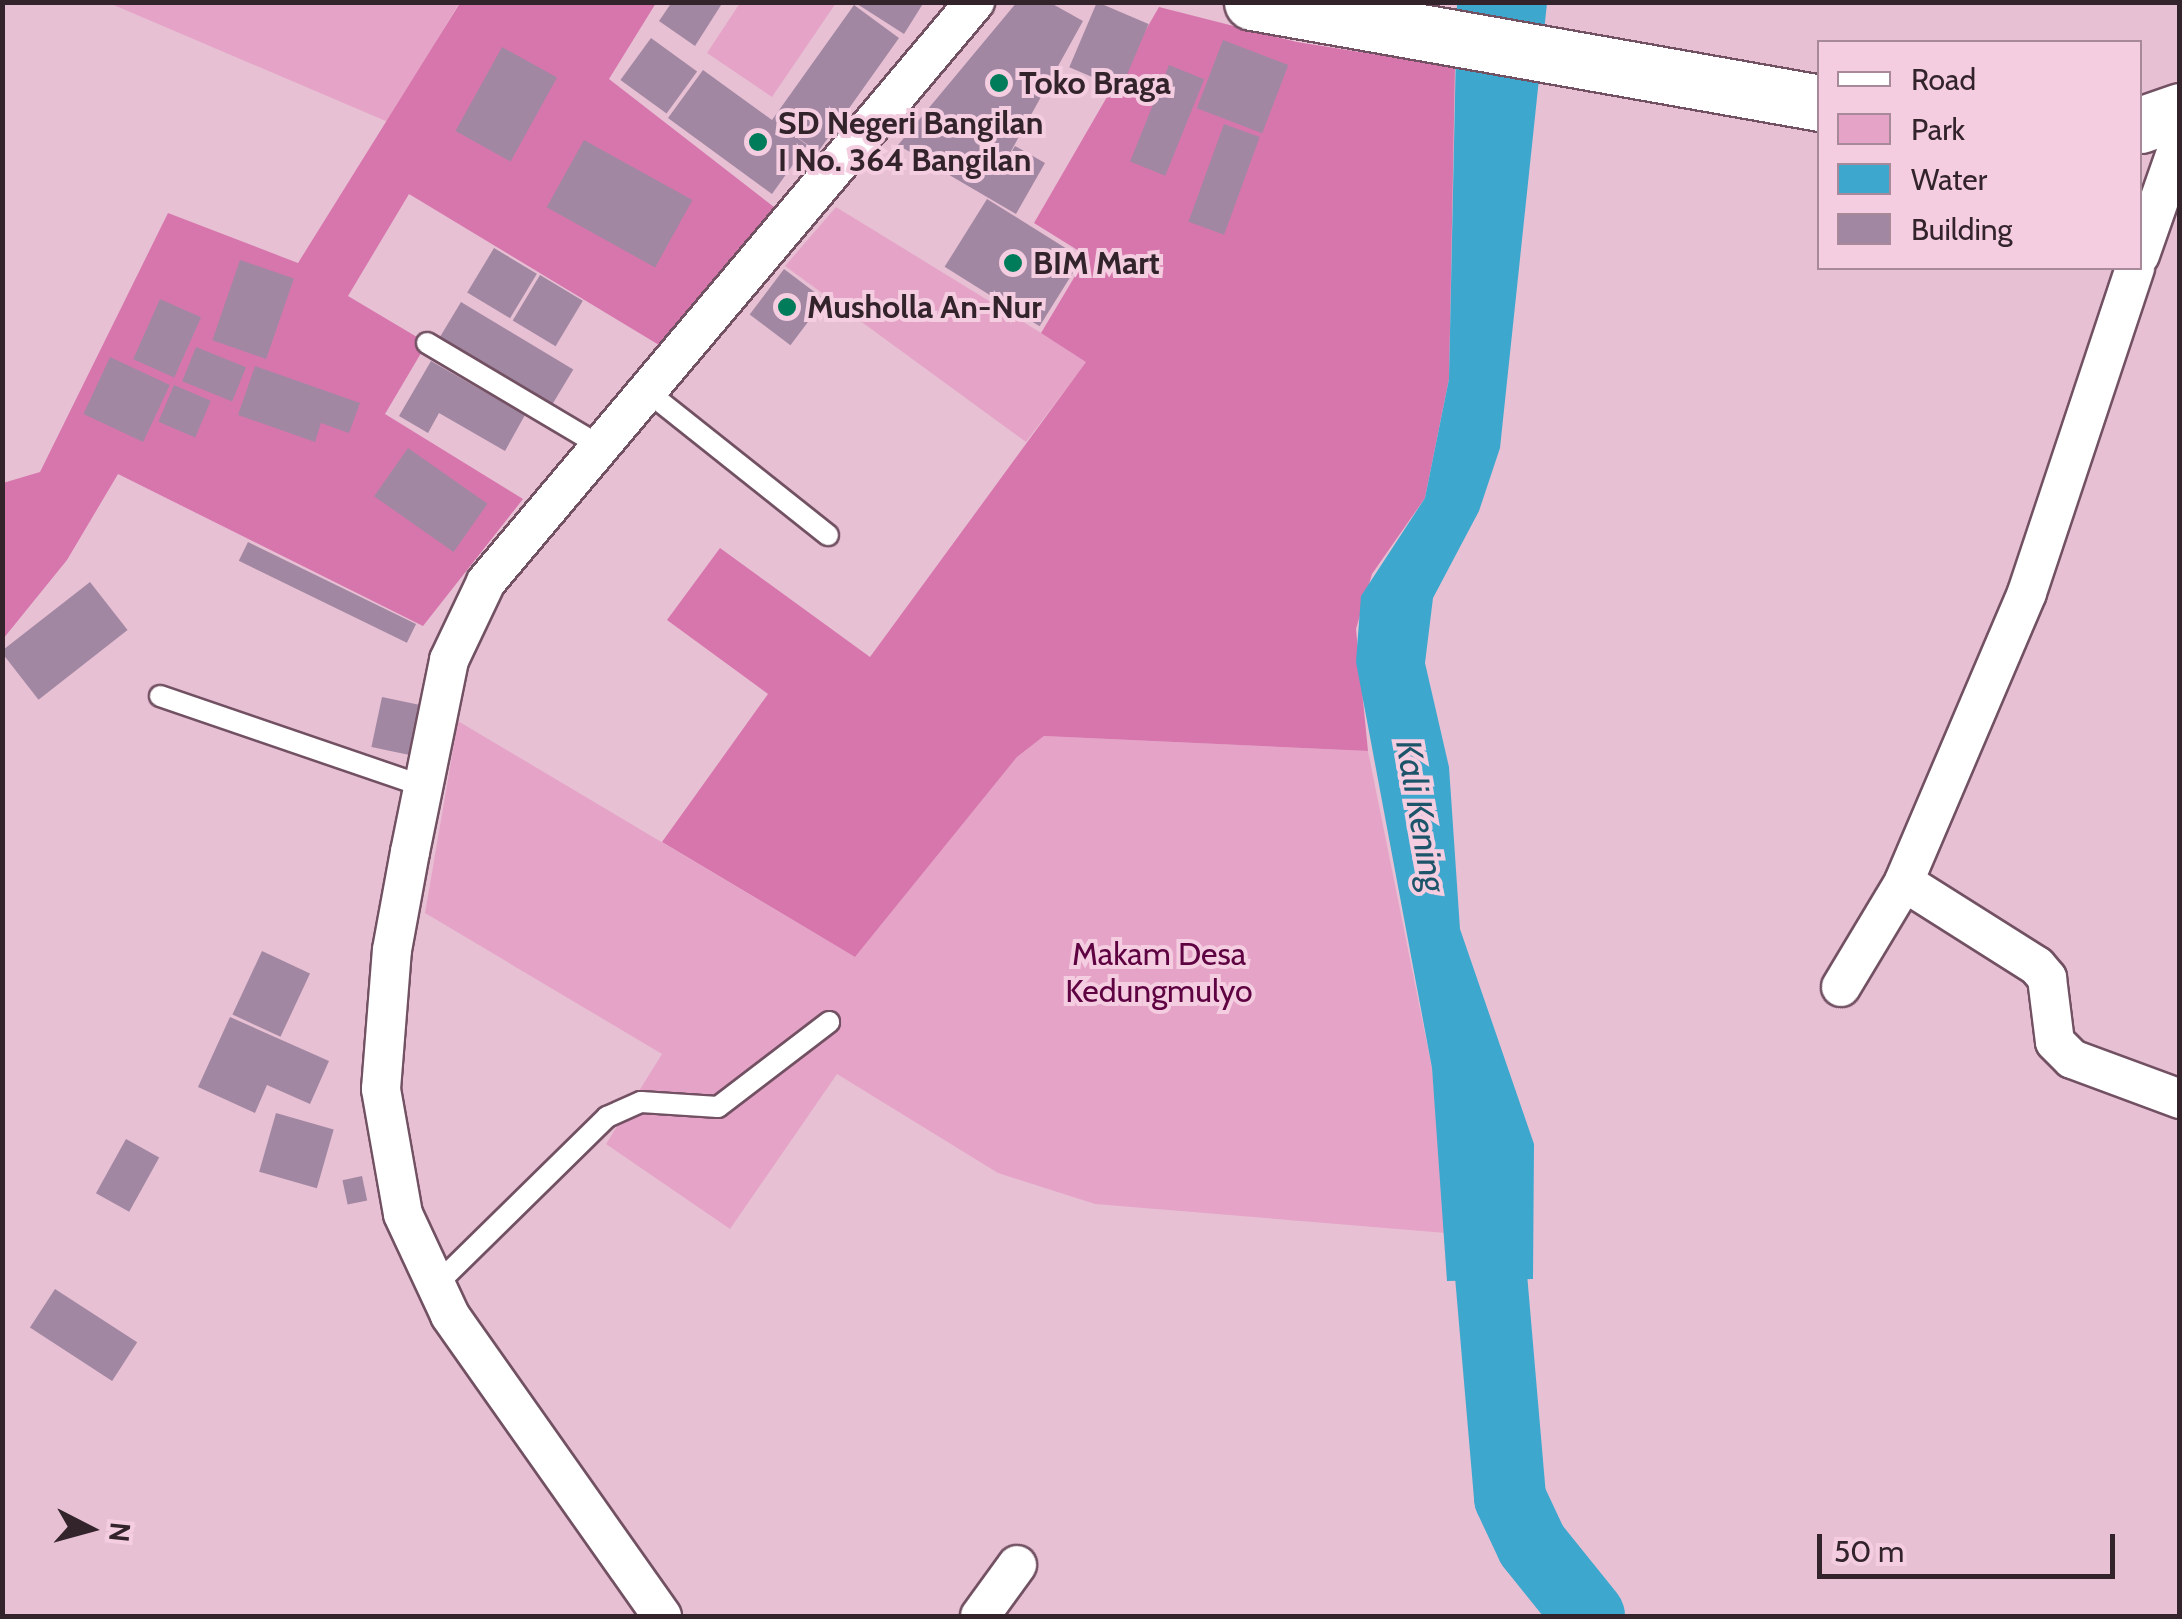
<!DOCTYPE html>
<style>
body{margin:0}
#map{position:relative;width:2182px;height:1619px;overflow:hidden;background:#e7c0d4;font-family:Cabin,sans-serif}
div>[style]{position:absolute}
.green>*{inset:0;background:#e5a4c7}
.forest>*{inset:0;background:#d776ad}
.water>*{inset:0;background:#3ea7cd}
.river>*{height:72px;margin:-36px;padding:0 36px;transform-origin:36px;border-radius:36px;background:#3ea7cd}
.building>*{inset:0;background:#a287a2;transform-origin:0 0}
.roads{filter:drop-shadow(2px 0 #725163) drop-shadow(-2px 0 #725163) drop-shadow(0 2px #725163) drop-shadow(0 -2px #725163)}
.lane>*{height:20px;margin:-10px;padding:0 10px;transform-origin:10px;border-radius:10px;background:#fff}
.street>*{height:38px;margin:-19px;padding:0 19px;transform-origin:19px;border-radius:19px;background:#fff}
.secondary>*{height:55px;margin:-27.5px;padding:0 27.5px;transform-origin:27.5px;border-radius:27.5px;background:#fff}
.dots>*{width:28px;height:28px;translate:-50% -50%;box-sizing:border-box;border:5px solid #f5cde1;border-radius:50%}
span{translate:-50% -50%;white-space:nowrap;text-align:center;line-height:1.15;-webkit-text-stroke:8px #f5cde1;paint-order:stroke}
.poi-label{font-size:32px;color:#33242c;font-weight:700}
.left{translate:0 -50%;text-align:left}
.park-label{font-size:32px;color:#5e0241}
.water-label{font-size:35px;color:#1c5569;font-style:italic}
.frame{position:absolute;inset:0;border:5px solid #33242c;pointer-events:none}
.legend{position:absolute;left:1817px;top:40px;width:325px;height:230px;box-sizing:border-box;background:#f5cde1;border:2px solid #a78999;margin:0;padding:12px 18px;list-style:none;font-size:30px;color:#33242c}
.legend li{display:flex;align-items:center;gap:20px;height:50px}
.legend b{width:50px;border:2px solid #a78999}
.north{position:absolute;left:40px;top:1479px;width:100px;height:100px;-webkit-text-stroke:8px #f5cde1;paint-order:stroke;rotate:96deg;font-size:28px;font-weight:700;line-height:40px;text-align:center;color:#33242c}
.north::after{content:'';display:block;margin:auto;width:35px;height:45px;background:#33242c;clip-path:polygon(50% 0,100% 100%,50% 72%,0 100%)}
.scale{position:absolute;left:1817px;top:1534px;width:298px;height:45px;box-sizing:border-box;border:5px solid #33242c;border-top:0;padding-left:12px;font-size:30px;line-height:35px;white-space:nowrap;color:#33242c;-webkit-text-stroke:8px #f5cde1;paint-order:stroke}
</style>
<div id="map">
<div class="green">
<i style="clip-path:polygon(109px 3px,451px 2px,458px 5px,388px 122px)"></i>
<i style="clip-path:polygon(740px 3px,836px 3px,772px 97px,707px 53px)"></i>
<i style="clip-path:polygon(836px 207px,1087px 361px,1026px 442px,785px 266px)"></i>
<i style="clip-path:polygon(458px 721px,855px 957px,1017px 757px,1044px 736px,1368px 751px,1432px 1068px,1446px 1233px,1095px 1204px,998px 1173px,837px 1074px,730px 1229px,606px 1144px,662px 1054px,425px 913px)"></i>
</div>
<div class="forest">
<i style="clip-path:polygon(460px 3px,656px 3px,609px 79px,774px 207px,659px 345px,409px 194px,348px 296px,427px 343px,385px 414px,523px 499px,423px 626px,118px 474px,67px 560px,3px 639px,3px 483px,40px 472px,168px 213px,298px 263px)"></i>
<i style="clip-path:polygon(1159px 7px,1297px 42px,1455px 67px,1449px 379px,1425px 498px,1372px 574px,1356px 629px,1368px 751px,1044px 736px,1017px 757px,855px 957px,662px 842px,768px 694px,667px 620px,720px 548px,870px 657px,1086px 362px,1041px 333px,1087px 256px,1034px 223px)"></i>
</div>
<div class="water">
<i style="clip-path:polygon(1457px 3px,1547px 3px,1500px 448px,1479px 511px,1433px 598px,1425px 663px,1449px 767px,1460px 929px,1534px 1144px,1533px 1279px,1447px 1281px,1432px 1068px,1356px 662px,1361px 596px,1425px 498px,1449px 379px)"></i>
</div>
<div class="river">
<i style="left:1483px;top:1182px;width:317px;rotate:85.1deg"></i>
<i style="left:1510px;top:1498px;width:52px;rotate:64.9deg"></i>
<i style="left:1532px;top:1545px;width:91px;rotate:51.2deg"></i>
</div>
<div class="building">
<i style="clip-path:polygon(672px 2px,723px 2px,695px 46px,659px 21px)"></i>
<i style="clip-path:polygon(854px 2px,924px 2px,904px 34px)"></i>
<i style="clip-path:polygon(1017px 2px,1049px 2px,1083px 21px,1000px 171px,1015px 146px,1045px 163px,1016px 214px,898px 145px)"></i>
<i style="left:1097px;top:2px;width:56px;height:71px;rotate:23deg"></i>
<i style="clip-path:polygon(854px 5px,899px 38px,818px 152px,787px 130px,807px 145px,772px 194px,668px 118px,703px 70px,772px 120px)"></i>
<i style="left:651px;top:38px;width:57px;height:52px;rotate:36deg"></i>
<i style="left:1223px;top:40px;width:70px;height:73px;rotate:21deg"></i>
<i style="left:502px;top:47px;width:63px;height:96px;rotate:29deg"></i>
<i style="left:1169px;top:65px;width:38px;height:104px;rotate:22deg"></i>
<i style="left:1224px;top:124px;width:38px;height:104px;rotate:20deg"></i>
<i style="left:584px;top:140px;width:124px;height:77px;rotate:29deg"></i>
<i style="left:987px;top:199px;width:112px;height:80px;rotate:32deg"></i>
<i style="left:494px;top:248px;width:50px;height:52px;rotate:31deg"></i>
<i style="left:240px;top:260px;width:57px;height:85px;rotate:19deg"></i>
<i style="left:784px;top:269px;width:51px;height:57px;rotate:37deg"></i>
<i style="left:540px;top:275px;width:50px;height:53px;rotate:31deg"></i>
<i style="left:160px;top:299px;width:45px;height:66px;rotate:24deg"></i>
<i style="left:461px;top:302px;width:131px;height:45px;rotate:31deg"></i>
<i style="left:196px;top:347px;width:54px;height:37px;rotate:22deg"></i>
<i style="left:110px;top:357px;width:66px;height:63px;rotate:25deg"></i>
<i style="clip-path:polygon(431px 361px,525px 415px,505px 451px,439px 413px,428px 433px,399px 416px)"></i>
<i style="clip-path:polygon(255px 366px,360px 403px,349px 433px,321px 423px,315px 442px,238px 415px)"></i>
<i style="left:174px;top:385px;width:40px;height:40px;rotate:23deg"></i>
<i style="left:408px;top:448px;width:97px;height:59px;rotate:35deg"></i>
<i style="left:248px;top:542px;width:187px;height:21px;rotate:26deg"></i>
<i style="left:90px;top:582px;width:61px;height:113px;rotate:52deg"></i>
<i style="left:382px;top:697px;width:39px;height:51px;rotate:12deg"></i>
<i style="left:262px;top:951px;width:53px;height:70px;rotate:25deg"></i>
<i style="clip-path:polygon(230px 1017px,329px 1061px,310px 1104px,267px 1085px,255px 1113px,198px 1087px)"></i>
<i style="left:276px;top:1113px;width:60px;height:61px;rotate:16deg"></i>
<i style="left:126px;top:1139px;width:38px;height:62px;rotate:29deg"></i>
<i style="left:362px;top:1176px;width:25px;height:20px;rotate:78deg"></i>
<i style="left:55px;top:1289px;width:98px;height:46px;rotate:33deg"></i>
</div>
<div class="roads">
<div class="lane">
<i style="left:427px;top:343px;width:204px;rotate:30.7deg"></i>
<i style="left:648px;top:392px;width:230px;rotate:38.5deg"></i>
<i style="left:160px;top:696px;width:278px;rotate:18.9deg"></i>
<i style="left:435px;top:1286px;width:241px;rotate:-44.5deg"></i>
<i style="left:607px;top:1117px;width:37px;rotate:-24deg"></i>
<i style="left:641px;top:1102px;width:77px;rotate:3.7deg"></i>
<i style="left:718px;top:1107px;width:140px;rotate:-37.4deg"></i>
</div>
<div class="street">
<i style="left:2140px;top:255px;width:121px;rotate:-70.7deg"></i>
<i style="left:2135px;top:268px;width:342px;rotate:108.4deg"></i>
<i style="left:2027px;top:593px;width:314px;rotate:113.1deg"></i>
<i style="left:1904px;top:882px;width:157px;rotate:32.3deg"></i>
<i style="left:2037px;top:966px;width:16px;rotate:50deg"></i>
<i style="left:2047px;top:978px;width:64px;rotate:82.9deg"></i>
<i style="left:2055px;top:1042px;width:24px;rotate:45deg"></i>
<i style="left:2072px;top:1059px;width:115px;rotate:20.3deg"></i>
<i style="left:1841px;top:987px;width:122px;rotate:-59deg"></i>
<i style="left:662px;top:1616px;width:368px;rotate:-125.2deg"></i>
<i style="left:450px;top:1315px;width:111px;rotate:-115deg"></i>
<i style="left:403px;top:1214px;width:127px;rotate:-100deg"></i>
<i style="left:381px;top:1089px;width:139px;rotate:-85.5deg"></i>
<i style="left:392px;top:950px;width:100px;rotate:-79.6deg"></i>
<i style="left:410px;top:852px;width:196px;rotate:-78.5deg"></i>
<i style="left:449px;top:660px;width:86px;rotate:-64.6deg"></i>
<i style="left:486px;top:582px;width:759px;rotate:-49.87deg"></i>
<i style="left:980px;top:1616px;width:63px;rotate:-54deg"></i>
</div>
<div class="secondary">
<i style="left:1252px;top:2px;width:577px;rotate:10.08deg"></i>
<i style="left:2140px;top:125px;width:42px;rotate:-19.3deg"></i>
</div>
</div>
<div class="dots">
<i style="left:999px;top:83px;background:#007c5b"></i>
<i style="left:758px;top:142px;background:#007c5b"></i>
<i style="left:1013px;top:263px;background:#007c5b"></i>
<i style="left:787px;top:307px;background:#007c5b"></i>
</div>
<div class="poi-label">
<span class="left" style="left:1019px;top:83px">Toko Braga</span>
<span class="left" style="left:778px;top:142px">SD Negeri Bangilan<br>I No. 364 Bangilan</span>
<span class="left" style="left:1033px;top:263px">BIM Mart</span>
<span class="left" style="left:807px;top:307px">Musholla An-Nur</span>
</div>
<div class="park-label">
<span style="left:1159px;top:973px">Makam Desa<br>Kedungmulyo</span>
</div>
<div class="water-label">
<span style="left:1421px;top:816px;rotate:80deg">Kali Kening</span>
</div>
<div class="frame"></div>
<ul class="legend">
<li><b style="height:12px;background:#fff"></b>Road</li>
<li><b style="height:28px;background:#e5a4c7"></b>Park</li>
<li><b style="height:28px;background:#3ea7cd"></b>Water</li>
<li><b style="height:28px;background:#a287a2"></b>Building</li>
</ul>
<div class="north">N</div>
<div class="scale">50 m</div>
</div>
